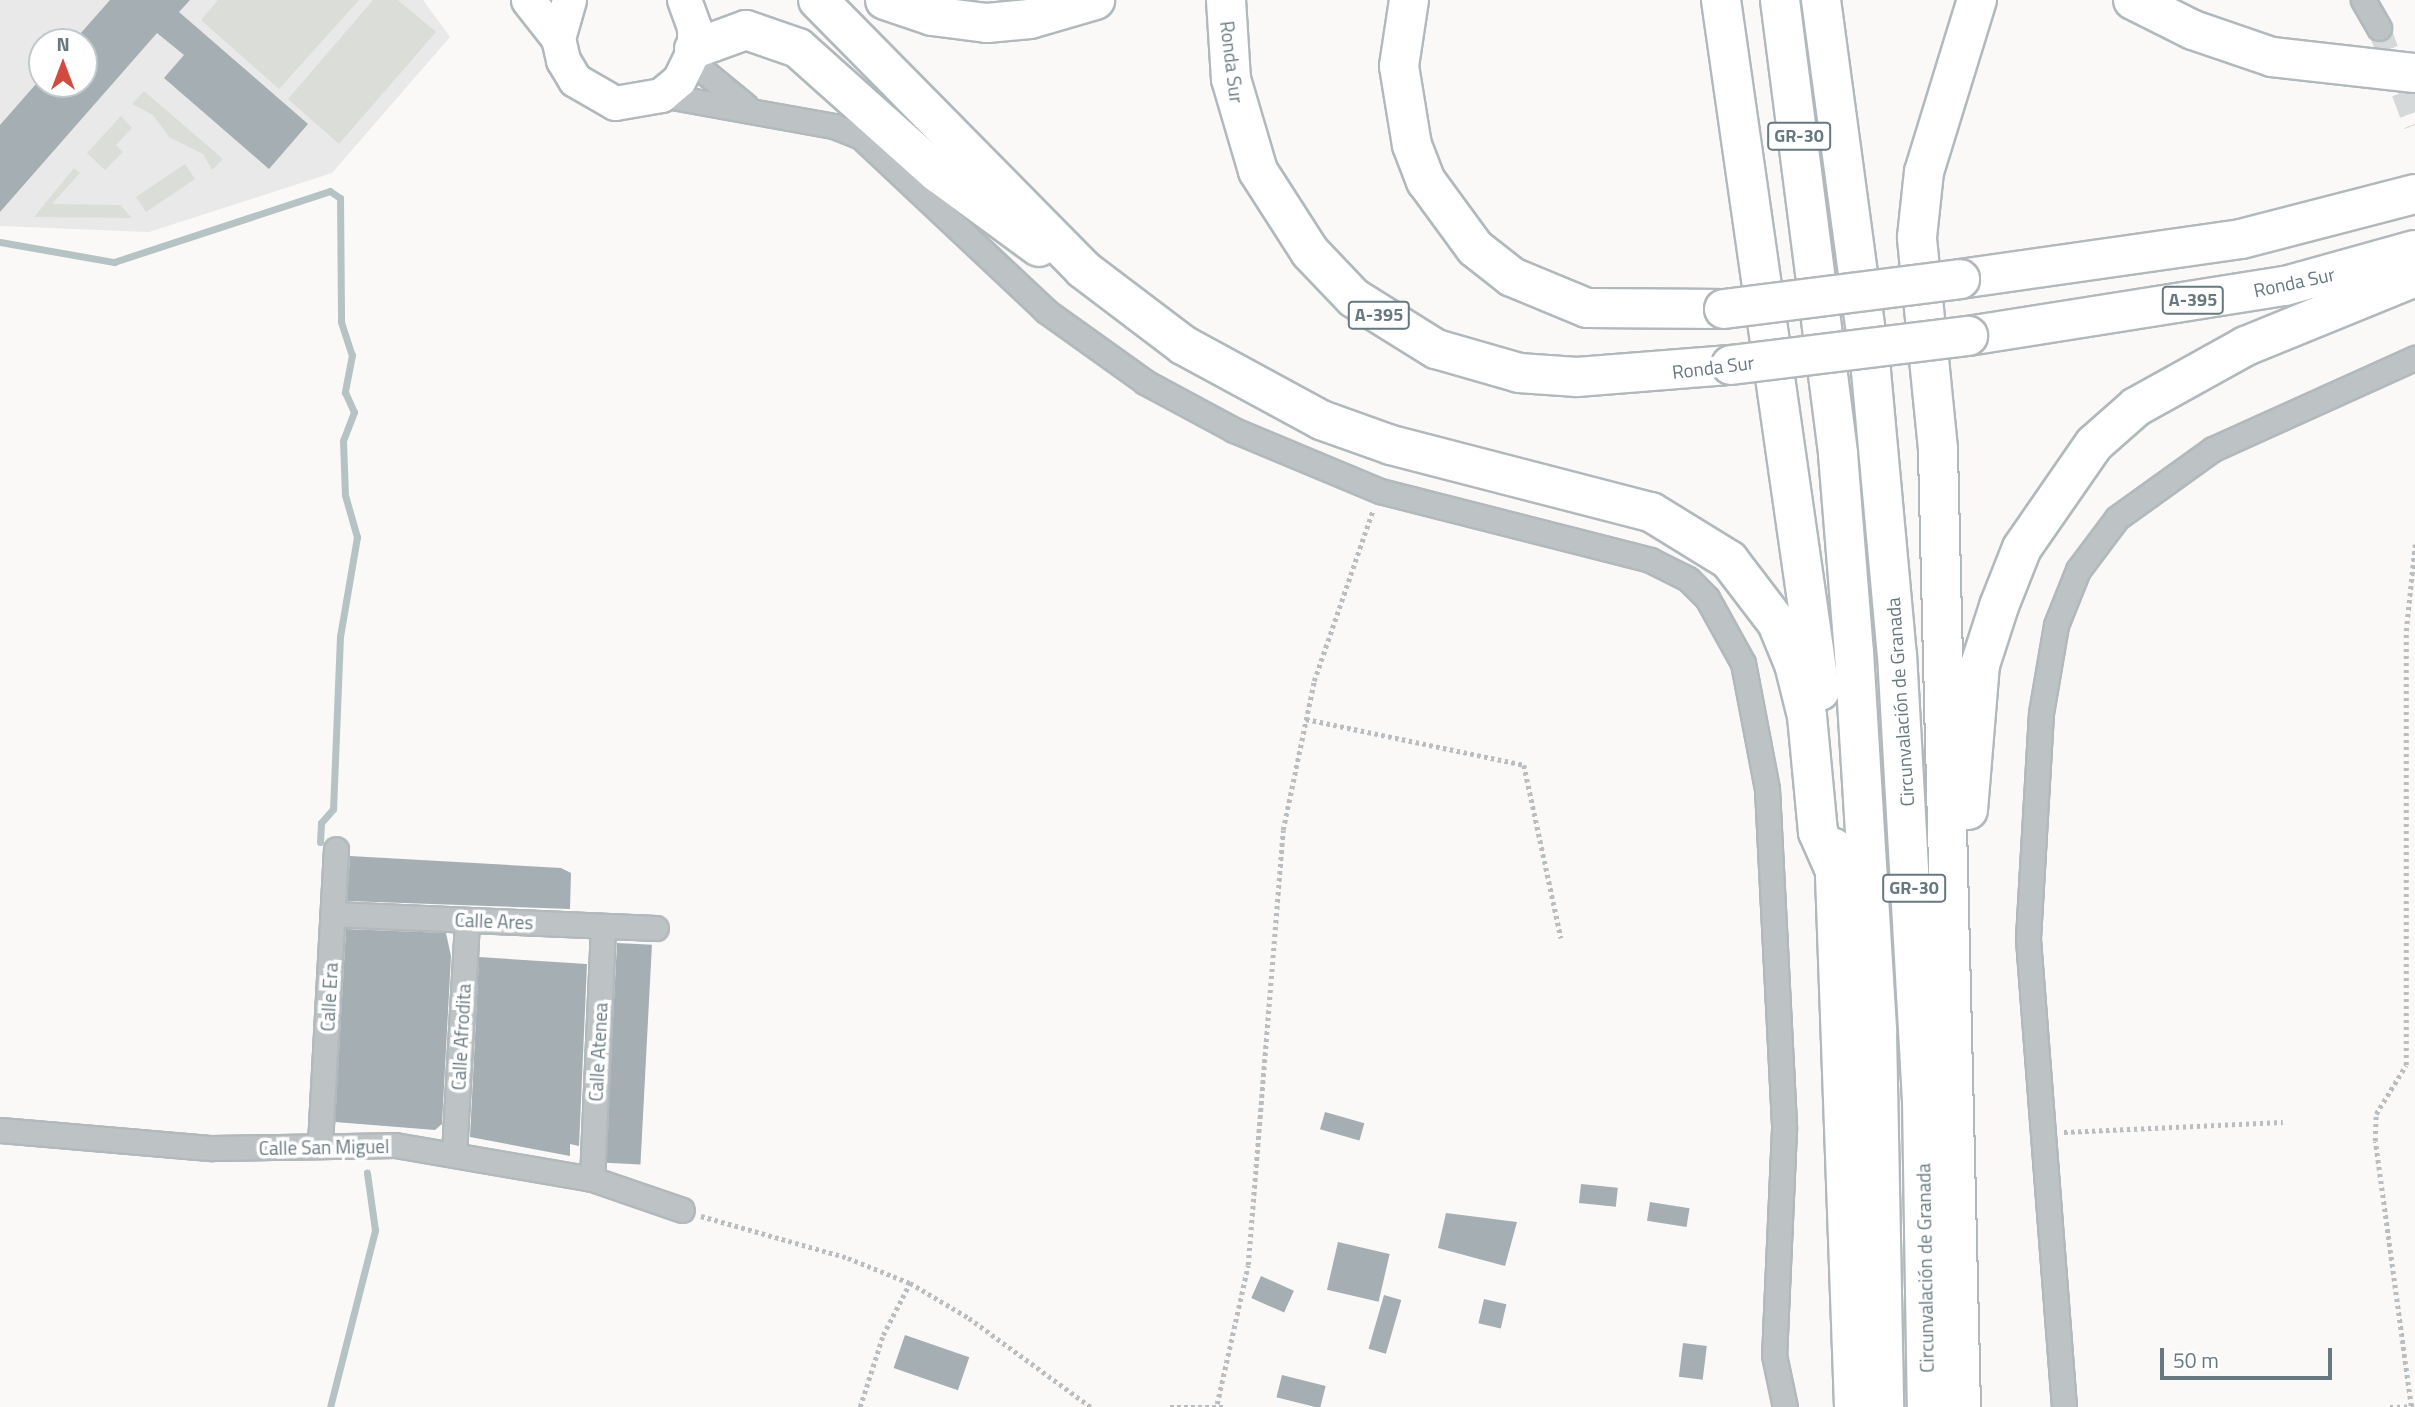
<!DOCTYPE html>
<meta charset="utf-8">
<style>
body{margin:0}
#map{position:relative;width:2415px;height:1407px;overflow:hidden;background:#faf9f8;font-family:"Titillium Web",sans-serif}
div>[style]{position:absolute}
.built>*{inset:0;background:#e8e9e8}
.green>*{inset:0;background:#dbded8;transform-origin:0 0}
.stream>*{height:7px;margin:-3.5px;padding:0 3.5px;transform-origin:3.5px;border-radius:3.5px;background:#b6c3c5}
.building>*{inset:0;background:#a5aeb2;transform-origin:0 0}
.street-tunnel>*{height:23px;margin-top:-11.5px;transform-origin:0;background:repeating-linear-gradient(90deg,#d5d9da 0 23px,transparent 0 34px)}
.path>*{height:4.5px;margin-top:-2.25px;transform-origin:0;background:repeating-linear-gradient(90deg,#babec0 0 3.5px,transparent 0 7px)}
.roads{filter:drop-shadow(2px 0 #b2b9bc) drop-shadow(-2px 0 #b2b9bc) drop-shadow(0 2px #b2b9bc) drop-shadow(0 -2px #b2b9bc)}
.street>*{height:23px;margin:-11.5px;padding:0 11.5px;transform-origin:11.5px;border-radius:11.5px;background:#bdc3c5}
.secondary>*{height:33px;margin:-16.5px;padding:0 16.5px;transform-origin:16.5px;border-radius:16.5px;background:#fff}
.highway>*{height:38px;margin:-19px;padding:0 19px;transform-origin:19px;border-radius:19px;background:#fff}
.bridges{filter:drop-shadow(2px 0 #b3b8ba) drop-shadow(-2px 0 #b3b8ba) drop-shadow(0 2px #b3b8ba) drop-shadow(0 -2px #b3b8ba)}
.highway-bridge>*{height:38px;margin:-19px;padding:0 19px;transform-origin:19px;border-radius:19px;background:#fff}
span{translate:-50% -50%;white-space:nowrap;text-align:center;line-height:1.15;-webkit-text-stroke:7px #fff;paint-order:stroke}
.shield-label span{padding:2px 5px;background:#fff;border:2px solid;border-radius:5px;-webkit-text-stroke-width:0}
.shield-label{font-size:18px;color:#67797f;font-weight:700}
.street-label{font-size:19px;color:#67797f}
.north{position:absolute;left:28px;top:28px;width:70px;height:70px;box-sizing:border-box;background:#fff;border:2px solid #c2c9cc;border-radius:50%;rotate:0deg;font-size:19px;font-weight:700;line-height:28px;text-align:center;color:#67797f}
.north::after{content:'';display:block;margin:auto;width:24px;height:32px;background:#d14b41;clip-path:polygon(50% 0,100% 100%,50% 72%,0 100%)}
.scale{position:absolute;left:2160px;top:1348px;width:172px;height:32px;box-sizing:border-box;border:4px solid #67797f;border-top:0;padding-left:9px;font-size:21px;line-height:24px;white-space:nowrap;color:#67797f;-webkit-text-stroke:5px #fff;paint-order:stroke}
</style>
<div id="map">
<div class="built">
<i style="clip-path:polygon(evenodd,0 0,423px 0,450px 37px,332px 173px,149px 232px,0 226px,0 0,42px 42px,84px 42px,84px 84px,42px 84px,42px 42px)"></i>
</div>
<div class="green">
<i style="clip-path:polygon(218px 0,359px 0,279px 89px,201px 20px)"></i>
<i style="clip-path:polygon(373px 0,398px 0,436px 32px,339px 144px,288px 99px)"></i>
<i style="clip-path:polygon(144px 91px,223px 159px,212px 170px,203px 154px,169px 137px,153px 115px,132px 104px)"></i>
<i style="clip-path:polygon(121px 116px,132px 128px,116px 145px,123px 152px,105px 170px,87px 153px)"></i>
<i style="left:185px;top:164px;width:18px;height:59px;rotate:56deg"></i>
<i style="clip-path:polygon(74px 168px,80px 173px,52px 204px,120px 205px,132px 218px,34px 217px)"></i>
</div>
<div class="stream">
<i style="left:0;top:242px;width:116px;rotate:10deg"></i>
<i style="left:114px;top:262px;width:227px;rotate:-18.2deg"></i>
<i style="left:330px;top:191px;width:12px;rotate:35deg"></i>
<i style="left:340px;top:198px;width:124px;rotate:89.5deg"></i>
<i style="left:341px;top:322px;width:35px;rotate:72deg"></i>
<i style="left:352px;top:355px;width:38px;rotate:101deg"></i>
<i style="left:345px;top:392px;width:22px;rotate:66deg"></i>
<i style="left:354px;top:412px;width:31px;rotate:111deg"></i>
<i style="left:343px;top:441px;width:54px;rotate:87.9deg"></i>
<i style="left:345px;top:495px;width:44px;rotate:74.1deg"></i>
<i style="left:357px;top:537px;width:100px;rotate:99.7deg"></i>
<i style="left:340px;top:636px;width:173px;rotate:92.3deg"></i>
<i style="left:333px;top:809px;width:18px;rotate:131deg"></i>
<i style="left:321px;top:823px;width:19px;rotate:93deg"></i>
<i style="left:330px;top:1407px;width:183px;rotate:-75.7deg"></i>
<i style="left:375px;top:1230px;width:58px;rotate:-98deg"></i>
</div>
<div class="building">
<i style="clip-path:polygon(110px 0,190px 0,179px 12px,308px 124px,269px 169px,164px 78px,184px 55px,157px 33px,0 212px,0 125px,36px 84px,84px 84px,84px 42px,73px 42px)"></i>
<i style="clip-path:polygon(350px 856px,561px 868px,571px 873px,570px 909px,347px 901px)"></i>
<i style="clip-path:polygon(346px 929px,446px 933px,451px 956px,442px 1124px,435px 1130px,335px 1122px)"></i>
<i style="left:617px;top:943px;width:35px;height:220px;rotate:3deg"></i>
<i style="clip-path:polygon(479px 957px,587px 964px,579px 1146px,570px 1144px,570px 1156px,470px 1137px)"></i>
<i style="left:1325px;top:1112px;width:41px;height:18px;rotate:16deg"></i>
<i style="left:1581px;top:1184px;width:37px;height:19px;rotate:6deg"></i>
<i style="left:1650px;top:1202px;width:40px;height:19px;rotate:9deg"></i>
<i style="clip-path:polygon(1446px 1213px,1517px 1222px,1505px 1266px,1438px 1248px)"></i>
<i style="left:1338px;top:1242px;width:53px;height:49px;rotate:13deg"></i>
<i style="left:1261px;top:1276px;width:36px;height:24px;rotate:24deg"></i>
<i style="left:1384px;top:1295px;width:18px;height:56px;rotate:16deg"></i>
<i style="left:1484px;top:1299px;width:23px;height:25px;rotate:13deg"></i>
<i style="left:905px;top:1335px;width:68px;height:35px;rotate:19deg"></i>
<i style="left:1683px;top:1343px;width:24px;height:34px;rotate:7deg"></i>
<i style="left:1282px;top:1375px;width:45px;height:23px;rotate:14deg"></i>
</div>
<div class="street-tunnel">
<i style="left:2379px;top:28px;width:103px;rotate:69.4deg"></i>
</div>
<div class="path">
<i style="left:1306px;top:719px;width:223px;rotate:11.9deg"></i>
<i style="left:1524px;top:765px;width:177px;rotate:77.9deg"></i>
<i style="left:2064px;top:1132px;width:219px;rotate:-2.6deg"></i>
<i style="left:701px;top:1216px;width:153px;rotate:15.9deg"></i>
<i style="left:848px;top:1258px;width:67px;rotate:22deg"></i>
<i style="left:910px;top:1283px;width:69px;rotate:30.7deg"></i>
<i style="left:969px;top:1318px;width:151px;rotate:36.1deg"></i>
<i style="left:1217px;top:1404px;width:142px;rotate:-77.4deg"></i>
<i style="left:1248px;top:1265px;width:436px;rotate:-85.4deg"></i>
<i style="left:1283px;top:830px;width:152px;rotate:-78.2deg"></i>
<i style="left:1314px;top:681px;width:181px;rotate:-71deg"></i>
<i style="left:2411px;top:1406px;width:267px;rotate:-97.7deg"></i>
<i style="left:2375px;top:1141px;width:27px;rotate:-88deg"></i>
<i style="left:2376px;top:1114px;width:57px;rotate:-58.5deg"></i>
<i style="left:2406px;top:1065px;width:434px;rotate:-90deg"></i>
<i style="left:2406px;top:631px;width:87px;rotate:-84.1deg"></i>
<i style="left:860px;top:1407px;width:76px;rotate:-72.3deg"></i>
<i style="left:883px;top:1335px;width:59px;rotate:-62.6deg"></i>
<i style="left:1170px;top:1407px;width:54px"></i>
<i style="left:2390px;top:1407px;width:25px;rotate:-2deg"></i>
</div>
<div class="roads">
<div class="street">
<i style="left:2363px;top:0;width:32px;rotate:60deg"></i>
<i style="left:690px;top:60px;width:72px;rotate:39.4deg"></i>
<i style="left:661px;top:95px;width:176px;rotate:10.2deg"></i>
<i style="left:834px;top:126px;width:29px;rotate:22deg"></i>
<i style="left:861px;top:137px;width:254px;rotate:43.2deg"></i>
<i style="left:1046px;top:311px;width:122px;rotate:35.6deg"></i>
<i style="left:1145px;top:382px;width:101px;rotate:28.3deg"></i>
<i style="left:1234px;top:430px;width:158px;rotate:22.7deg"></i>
<i style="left:1380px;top:491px;width:279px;rotate:14.3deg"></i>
<i style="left:1650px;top:560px;width:42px;rotate:26.6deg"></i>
<i style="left:1688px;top:579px;width:27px;rotate:45deg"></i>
<i style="left:1707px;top:598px;width:74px;rotate:61deg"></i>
<i style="left:1743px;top:663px;width:128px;rotate:79.2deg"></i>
<i style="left:1767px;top:789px;width:340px;rotate:87.1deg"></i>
<i style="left:1784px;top:1129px;width:226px;rotate:92.5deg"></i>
<i style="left:1774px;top:1355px;width:53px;rotate:78.1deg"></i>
<i style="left:333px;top:914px;width:323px;rotate:2.5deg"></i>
<i style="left:0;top:1130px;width:213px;rotate:4.9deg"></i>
<i style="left:212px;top:1148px;width:183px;rotate:-0.9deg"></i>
<i style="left:395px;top:1145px;width:200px;rotate:9.8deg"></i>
<i style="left:592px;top:1179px;width:95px;rotate:19deg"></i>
<i style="left:320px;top:1144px;width:295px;rotate:-86.9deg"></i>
<i style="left:454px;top:1154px;width:234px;rotate:-86.8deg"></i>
<i style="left:592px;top:1179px;width:253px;rotate:-87.5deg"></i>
<i style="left:2064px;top:1407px;width:470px;rotate:-94.4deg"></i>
<i style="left:2028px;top:938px;width:225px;rotate:-86.7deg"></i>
<i style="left:2041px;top:713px;width:89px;rotate:-80.3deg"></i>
<i style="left:2056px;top:625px;width:59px;rotate:-68.2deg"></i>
<i style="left:2078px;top:570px;width:65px;rotate:-53.1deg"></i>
<i style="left:2117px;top:518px;width:118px;rotate:-35.7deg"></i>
<i style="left:2213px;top:449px;width:222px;rotate:-24.3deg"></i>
</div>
<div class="secondary">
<i style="left:528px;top:0;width:48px;rotate:51.7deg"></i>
<i style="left:569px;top:0;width:40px;rotate:106deg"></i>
<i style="left:558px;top:38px;width:23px;rotate:77deg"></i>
<i style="left:563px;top:60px;width:23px;rotate:59deg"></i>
<i style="left:575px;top:80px;width:46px;rotate:29.9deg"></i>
<i style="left:615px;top:103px;width:47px;rotate:-9.9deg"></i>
<i style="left:661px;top:95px;width:23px;rotate:-40deg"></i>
<i style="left:679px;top:80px;width:34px;rotate:-64deg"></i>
<i style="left:694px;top:49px;width:22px;rotate:-90deg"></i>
<i style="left:694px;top:27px;width:29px;rotate:-110deg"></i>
</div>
<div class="highway">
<i style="left:818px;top:0;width:378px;rotate:45.4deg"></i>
<i style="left:1083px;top:269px;width:126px;rotate:37.2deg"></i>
<i style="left:1183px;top:345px;width:157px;rotate:28.5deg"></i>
<i style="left:1321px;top:420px;width:74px;rotate:19.7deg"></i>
<i style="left:1391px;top:445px;width:268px;rotate:14.5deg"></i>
<i style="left:1651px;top:512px;width:92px;rotate:31.6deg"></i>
<i style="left:1729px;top:560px;width:79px;rotate:52.7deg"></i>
<i style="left:1777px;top:623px;width:44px;rotate:67.5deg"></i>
<i style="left:1794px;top:664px;width:54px;rotate:76deg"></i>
<i style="left:1807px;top:716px;width:117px;rotate:84.6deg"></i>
<i style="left:1818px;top:832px;width:45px;rotate:66.3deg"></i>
<i style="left:885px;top:0;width:50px;rotate:18.8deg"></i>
<i style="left:932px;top:16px;width:55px;rotate:7.3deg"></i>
<i style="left:987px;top:23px;width:43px;rotate:-5.3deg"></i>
<i style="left:1030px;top:19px;width:68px;rotate:-16.3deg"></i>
<i style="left:1226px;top:0;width:79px;rotate:86.4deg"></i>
<i style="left:1231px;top:79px;width:96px;rotate:73.6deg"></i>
<i style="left:1258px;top:171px;width:96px;rotate:57.3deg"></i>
<i style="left:1310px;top:252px;width:64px;rotate:46.3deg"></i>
<i style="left:1354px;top:298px;width:97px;rotate:31.9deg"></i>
<i style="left:1436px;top:349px;width:86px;rotate:16.1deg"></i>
<i style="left:1519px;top:373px;width:58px;rotate:3.9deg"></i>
<i style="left:1577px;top:377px;width:154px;rotate:-4.5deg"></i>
<i style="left:1409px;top:0;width:67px;rotate:98.6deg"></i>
<i style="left:1399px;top:66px;width:80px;rotate:80.7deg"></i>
<i style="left:1412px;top:145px;width:39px;rotate:69deg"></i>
<i style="left:1426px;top:181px;width:83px;rotate:53.8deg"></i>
<i style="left:1475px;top:248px;width:47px;rotate:38.1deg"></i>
<i style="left:1512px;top:277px;width:81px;rotate:22.5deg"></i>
<i style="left:1587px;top:308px;width:137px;rotate:0.4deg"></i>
<i style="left:1721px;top:0;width:698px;rotate:81.85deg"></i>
<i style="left:1780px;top:0;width:458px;rotate:82.7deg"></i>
<i style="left:1838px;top:454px;width:199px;rotate:85.4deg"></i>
<i style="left:1854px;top:652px;width:381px;rotate:86.5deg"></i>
<i style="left:1877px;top:1032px;width:375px;rotate:88.9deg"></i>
<i style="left:1821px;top:0;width:374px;rotate:82.3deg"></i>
<i style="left:1871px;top:371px;width:284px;rotate:84.8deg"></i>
<i style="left:1897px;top:654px;width:447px;rotate:86.8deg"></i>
<i style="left:1922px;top:1100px;width:307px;rotate:89.1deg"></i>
<i style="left:2133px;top:0;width:67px;rotate:26.6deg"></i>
<i style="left:2193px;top:30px;width:83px;rotate:18.9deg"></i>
<i style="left:2272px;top:57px;width:144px;rotate:6.4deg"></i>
<i style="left:694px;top:49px;width:55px;rotate:-20.1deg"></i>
<i style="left:746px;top:30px;width:55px;rotate:19.1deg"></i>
<i style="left:798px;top:48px;width:188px;rotate:41.8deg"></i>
<i style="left:938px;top:173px;width:125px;rotate:36.2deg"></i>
<i style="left:1960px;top:279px;width:284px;rotate:-8.1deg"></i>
<i style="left:2241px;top:239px;width:180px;rotate:-14.5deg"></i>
<i style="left:1968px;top:336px;width:321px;rotate:-9deg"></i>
<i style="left:2285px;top:286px;width:135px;rotate:-15.5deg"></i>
<i style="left:1968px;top:810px;width:145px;rotate:-85.3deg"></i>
<i style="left:1980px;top:665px;width:62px;rotate:-72.1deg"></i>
<i style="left:1999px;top:606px;width:62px;rotate:-68.4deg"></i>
<i style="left:2022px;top:548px;width:126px;rotate:-55.3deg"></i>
<i style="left:2094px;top:444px;width:56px;rotate:-41.4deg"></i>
<i style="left:2136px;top:407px;width:126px;rotate:-29deg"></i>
<i style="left:2246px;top:346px;width:183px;rotate:-22.2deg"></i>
<i style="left:1834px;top:848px;width:559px;rotate:87.95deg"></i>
<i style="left:1961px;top:1407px;width:958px;rotate:-91.38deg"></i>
<i style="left:1938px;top:449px;width:213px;rotate:-95.7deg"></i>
<i style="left:1917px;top:237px;width:65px;rotate:-83.9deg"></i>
<i style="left:1924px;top:172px;width:180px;rotate:-72.9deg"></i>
</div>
</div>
<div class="bridges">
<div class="highway-bridge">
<i style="left:1724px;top:309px;width:238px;rotate:-7.2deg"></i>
<i style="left:1731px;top:365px;width:239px;rotate:-7deg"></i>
</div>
</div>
<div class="shield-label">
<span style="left:1799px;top:136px">GR-30</span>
<span style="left:2193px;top:300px">A-395</span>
<span style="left:1379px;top:315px">A-395</span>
<span style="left:1914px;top:888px">GR-30</span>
</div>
<div class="street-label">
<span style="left:1232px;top:62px;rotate:83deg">Ronda Sur</span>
<span style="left:2294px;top:282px;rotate:-12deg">Ronda Sur</span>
<span style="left:1713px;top:367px;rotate:-7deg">Ronda Sur</span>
<span style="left:1900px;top:702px;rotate:-94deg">Circunvalación de Granada</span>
<span style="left:494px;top:921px;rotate:2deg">Calle Ares</span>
<span style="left:329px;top:997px;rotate:-87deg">Calle Era</span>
<span style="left:461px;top:1037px;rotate:-87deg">Calle Afrodita</span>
<span style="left:598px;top:1052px;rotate:-87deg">Calle Atenea</span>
<span style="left:324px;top:1147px;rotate:-1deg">Calle San Miguel</span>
<span style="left:1925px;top:1268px;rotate:-91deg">Circunvalación de Granada</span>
</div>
<div class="north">N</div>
<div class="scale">50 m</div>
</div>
